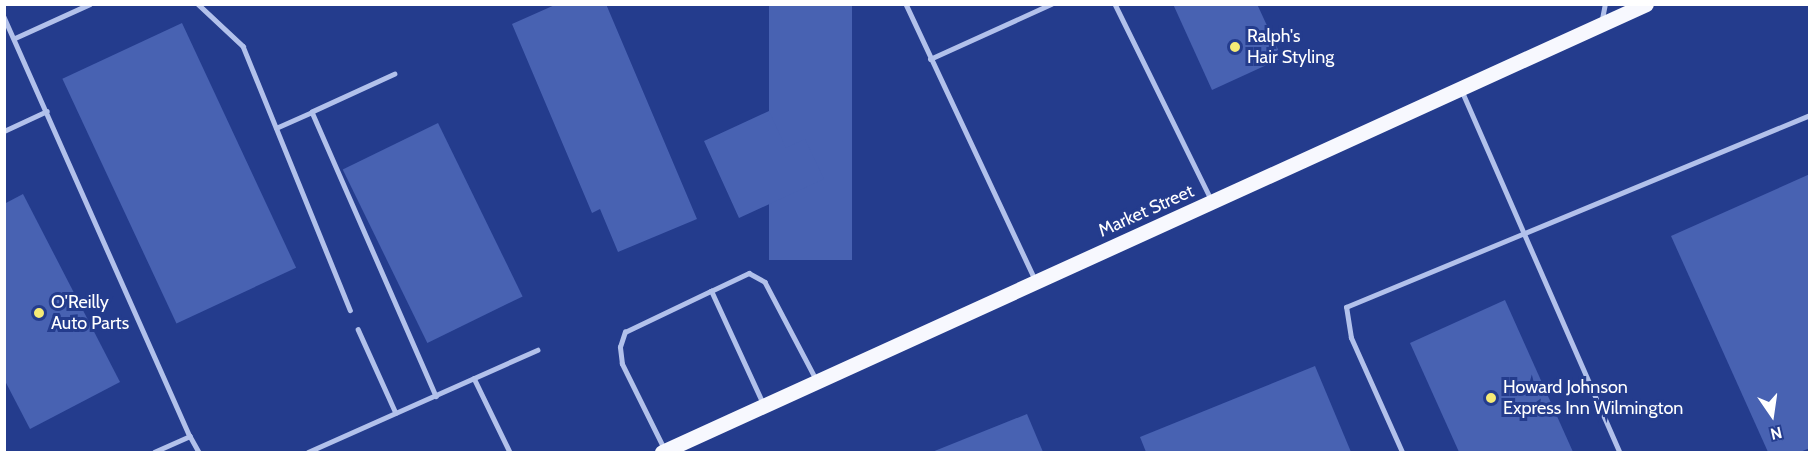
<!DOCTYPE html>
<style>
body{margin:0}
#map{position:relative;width:1814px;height:457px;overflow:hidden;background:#243c8d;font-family:Cabin,sans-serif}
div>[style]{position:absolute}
.building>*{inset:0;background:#4862b2;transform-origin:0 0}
.lane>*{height:4.5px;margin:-2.25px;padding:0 2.25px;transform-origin:2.25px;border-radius:2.25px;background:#b2c1eb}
.primary>*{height:15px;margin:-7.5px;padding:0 7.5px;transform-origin:7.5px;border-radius:7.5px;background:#f7f8fe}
.dots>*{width:16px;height:16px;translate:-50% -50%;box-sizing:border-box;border:3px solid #243c8d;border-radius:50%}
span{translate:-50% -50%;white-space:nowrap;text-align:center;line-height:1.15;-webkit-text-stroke:6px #243c8d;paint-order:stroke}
.poi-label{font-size:18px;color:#fff}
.left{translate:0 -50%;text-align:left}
.street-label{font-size:18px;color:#fff}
.frame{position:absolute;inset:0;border:6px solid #fff;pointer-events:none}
.north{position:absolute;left:1742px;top:385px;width:60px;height:60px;-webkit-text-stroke:4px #243c8d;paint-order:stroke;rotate:167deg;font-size:16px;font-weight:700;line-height:24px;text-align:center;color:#fff}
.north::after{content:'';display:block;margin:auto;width:21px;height:27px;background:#fff;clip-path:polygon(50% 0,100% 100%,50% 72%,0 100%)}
</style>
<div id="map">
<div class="building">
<i style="clip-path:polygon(557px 4px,606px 4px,697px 219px,618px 252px,600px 209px,592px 213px,512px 24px)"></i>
<i style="left:769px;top:4px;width:83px;height:256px"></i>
<i style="clip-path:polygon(1173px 4px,1257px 4px,1282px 58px,1212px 90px)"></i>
<i style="left:182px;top:23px;width:270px;height:132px;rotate:65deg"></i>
<i style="clip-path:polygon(769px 111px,786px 148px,805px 139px,824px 179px,739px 218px,704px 141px)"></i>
<i style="left:438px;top:123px;width:193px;height:106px;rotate:64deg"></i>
<i style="clip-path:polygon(1810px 174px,1810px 448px,1800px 452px,1768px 452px,1671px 236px)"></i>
<i style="clip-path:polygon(23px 194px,120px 382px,30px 429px,4px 379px,4px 204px)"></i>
<i style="clip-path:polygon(1505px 300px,1573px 452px,1459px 452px,1410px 343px)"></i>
<i style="clip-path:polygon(1315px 366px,1351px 452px,1146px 452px,1140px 437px)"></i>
<i style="clip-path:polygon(1027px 414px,1043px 452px,932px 452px)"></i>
</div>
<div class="lane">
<i style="left:198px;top:4px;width:62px;rotate:43deg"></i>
<i style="left:243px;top:46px;width:285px;rotate:67.9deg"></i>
<i style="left:906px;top:4px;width:304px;rotate:64.9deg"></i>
<i style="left:1115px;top:4px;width:217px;rotate:63.8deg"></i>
<i style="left:4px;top:17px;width:458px;rotate:66.1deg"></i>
<i style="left:1602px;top:19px;width:15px;rotate:-79deg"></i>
<i style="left:15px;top:38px;width:82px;rotate:-24.4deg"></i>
<i style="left:930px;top:59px;width:133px;rotate:-24.4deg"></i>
<i style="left:395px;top:74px;width:91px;rotate:155.4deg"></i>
<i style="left:312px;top:112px;width:310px;rotate:66.4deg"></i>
<i style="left:1462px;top:91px;width:394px;rotate:66.4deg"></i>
<i style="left:276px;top:128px;width:39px;rotate:-24deg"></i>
<i style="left:4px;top:131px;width:47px;rotate:-24.9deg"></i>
<i style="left:358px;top:329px;width:92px;rotate:65.7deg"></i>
<i style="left:474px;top:378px;width:82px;rotate:64.1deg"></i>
<i style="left:763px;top:404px;width:124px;rotate:-114.7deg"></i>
<i style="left:711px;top:291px;width:42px;rotate:-25.3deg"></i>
<i style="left:749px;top:273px;width:18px;rotate:29deg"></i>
<i style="left:765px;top:282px;width:110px;rotate:62.3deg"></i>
<i style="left:664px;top:449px;width:95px;rotate:-116.3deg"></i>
<i style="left:622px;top:364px;width:17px;rotate:-97deg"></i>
<i style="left:620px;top:347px;width:16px;rotate:-72deg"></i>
<i style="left:625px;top:332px;width:95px;rotate:-25.5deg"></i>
<i style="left:154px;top:452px;width:39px;rotate:-24deg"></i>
<i style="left:190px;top:436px;width:18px;rotate:61deg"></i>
<i style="left:308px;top:452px;width:251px;rotate:-24deg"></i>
<i style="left:1402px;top:452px;width:125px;rotate:-114.1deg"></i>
<i style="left:1351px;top:338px;width:31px;rotate:-99deg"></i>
<i style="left:1346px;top:307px;width:502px;rotate:-22.48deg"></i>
</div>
<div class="primary">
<i style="left:662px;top:452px;width:1081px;rotate:-24.48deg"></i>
</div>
<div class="dots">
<i style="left:1235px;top:47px;background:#f6eb76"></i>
<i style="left:39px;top:313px;background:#f6eb76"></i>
<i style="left:1491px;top:398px;background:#f6eb76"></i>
</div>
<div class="poi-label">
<span class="left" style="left:1247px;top:47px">Ralph's<br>Hair Styling</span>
<span class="left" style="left:51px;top:313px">O'Reilly<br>Auto Parts</span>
<span class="left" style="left:1503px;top:398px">Howard Johnson<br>Express Inn Wilmington</span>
</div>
<div class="street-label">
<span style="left:1146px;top:211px;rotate:-24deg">Market Street</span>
</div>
<div class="frame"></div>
<div class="north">N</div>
</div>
